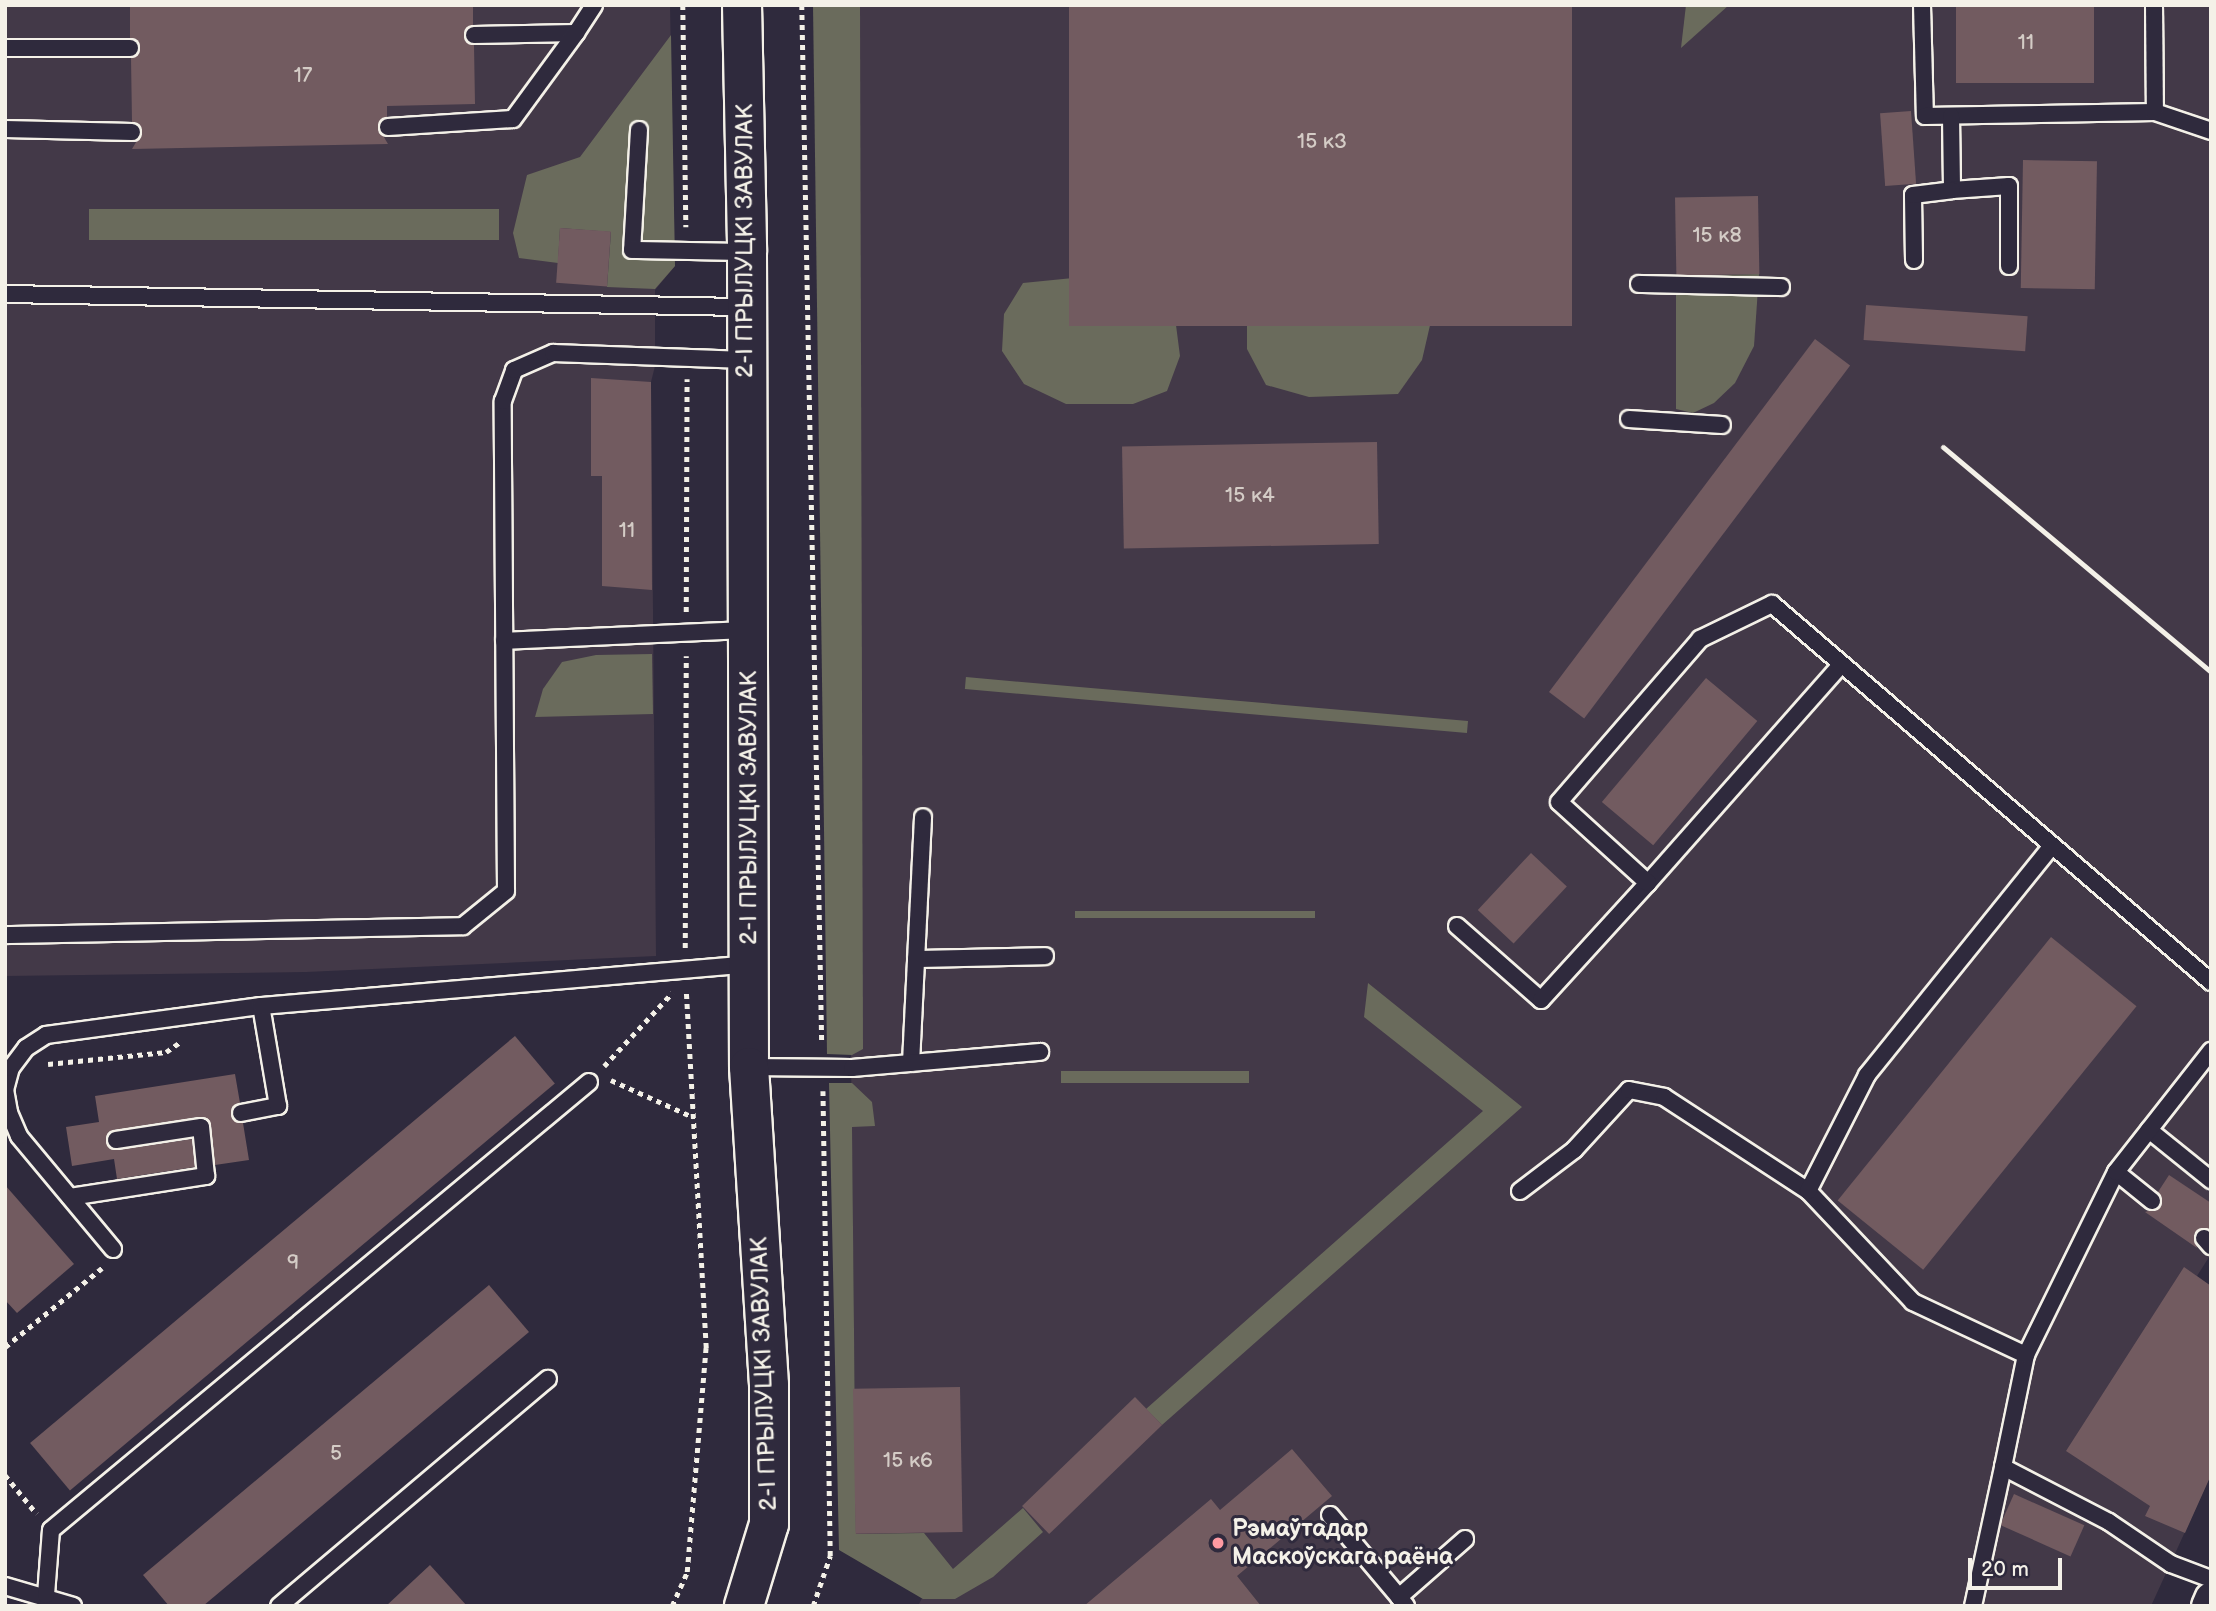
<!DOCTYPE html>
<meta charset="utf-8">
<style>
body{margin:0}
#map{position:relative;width:2216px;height:1611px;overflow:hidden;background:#2f2a3d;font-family:"Balsamiq Sans",sans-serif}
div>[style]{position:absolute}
.built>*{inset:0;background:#433948}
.green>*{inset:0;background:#6a6b5c;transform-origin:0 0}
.building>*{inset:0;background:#725b60;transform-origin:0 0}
.path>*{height:4.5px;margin-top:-2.25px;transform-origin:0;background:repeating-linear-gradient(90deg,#f4f1e8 0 5px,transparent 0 10px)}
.roads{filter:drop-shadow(2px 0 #f4f1e8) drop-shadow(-2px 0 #f4f1e8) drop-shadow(0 2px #f4f1e8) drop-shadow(0 -2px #f4f1e8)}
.service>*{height:16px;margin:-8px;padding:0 8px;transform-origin:8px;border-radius:8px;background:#2f2a3d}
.minor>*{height:33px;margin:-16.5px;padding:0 16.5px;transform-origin:16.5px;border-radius:16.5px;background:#2f2a3d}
.tertiary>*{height:38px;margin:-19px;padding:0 19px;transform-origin:19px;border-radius:19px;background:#2f2a3d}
.rail>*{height:5px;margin:-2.5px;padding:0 2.5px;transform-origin:2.5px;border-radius:2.5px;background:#f4f1e8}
.dots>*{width:19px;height:19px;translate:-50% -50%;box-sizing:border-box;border:4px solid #2f2a3d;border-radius:50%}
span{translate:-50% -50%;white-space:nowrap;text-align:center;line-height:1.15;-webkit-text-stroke:6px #2f2a3d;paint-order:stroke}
.number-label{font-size:21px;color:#d4ccc6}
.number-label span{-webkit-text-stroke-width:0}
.street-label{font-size:24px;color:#f4f1e8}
.poi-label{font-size:24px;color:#f4f1e8;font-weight:700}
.left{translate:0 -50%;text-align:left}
.frame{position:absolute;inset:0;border:7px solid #f4f1e8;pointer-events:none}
.scale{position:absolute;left:1968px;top:1558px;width:94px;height:32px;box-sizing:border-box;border:4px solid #f4f1e8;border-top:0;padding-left:9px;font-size:21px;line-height:24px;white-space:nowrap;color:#f4f1e8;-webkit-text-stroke:5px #2f2a3d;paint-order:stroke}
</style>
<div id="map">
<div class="built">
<i style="clip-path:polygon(5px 5px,670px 5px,675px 266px,655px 290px,655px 366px,651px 382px,656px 956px,306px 972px,5px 976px)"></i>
<i style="clip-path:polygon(840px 5px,2211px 5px,2211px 1254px,2197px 1276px,2211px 1286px,2211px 1475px,2151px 1606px,918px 1606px,922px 1598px,901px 1584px,856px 1534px)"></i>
</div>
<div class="green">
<i style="clip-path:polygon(813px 5px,860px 5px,863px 1049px,852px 1055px,827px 1054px)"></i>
<i style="clip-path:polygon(1686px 5px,1729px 5px,1681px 48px)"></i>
<i style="clip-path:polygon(671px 35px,675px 266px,655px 289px,607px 287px,611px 232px,560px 228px,558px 263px,519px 258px,513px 233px,527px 175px,580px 157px)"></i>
<i style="left:89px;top:209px;width:410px;height:31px"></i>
<i style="clip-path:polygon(1759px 274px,1754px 346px,1735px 383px,1714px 403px,1693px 413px,1676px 409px,1676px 276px)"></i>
<i style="clip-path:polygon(1073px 278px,1073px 326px,1176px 325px,1180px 356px,1167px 391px,1133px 404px,1066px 404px,1024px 384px,1002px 351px,1004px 314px,1023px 283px)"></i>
<i style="clip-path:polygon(1431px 321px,1422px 360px,1398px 394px,1309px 397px,1266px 385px,1247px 349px,1247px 324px)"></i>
<i style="clip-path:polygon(652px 654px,653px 714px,535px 717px,543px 689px,562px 662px,596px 655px)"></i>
<i style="left:1468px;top:721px;width:12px;height:504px;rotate:95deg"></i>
<i style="left:1075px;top:911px;width:240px;height:7px"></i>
<i style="clip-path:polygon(1368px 983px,1522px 1107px,1162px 1425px,1146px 1409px,1483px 1111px,1364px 1017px)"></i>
<i style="left:1061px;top:1071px;width:188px;height:12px"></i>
<i style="clip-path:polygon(829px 1083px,852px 1083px,872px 1102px,875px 1126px,852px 1127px,856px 1534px,924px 1533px,953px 1569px,1023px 1508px,1043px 1532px,993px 1577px,955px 1599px,923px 1599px,839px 1550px)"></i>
</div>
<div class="building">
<i style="clip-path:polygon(130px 5px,473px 5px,473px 25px,464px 35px,474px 45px,475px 104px,387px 106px,387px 117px,378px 127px,388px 144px,132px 149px,142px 132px,132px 122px,131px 58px,140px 47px,130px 38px)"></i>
<i style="left:1069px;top:5px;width:503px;height:321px"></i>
<i style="left:1956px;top:5px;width:138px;height:78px"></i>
<i style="left:1911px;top:111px;width:73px;height:31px;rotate:86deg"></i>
<i style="left:2023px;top:160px;width:74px;height:128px;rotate:1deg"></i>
<i style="left:1758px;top:196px;width:78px;height:83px;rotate:89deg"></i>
<i style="left:560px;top:228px;width:51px;height:55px;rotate:4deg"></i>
<i style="left:1866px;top:305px;width:162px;height:35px;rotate:4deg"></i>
<i style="left:1815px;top:339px;width:44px;height:442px;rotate:37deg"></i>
<i style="clip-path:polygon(591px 378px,651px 382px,652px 590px,602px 586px,602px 476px,591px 476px)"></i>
<i style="left:1377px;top:442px;width:102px;height:255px;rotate:89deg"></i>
<i style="left:1706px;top:678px;width:67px;height:162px;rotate:40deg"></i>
<i style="left:1531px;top:853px;width:49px;height:78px;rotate:43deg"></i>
<i style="left:2051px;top:937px;width:110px;height:339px;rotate:39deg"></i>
<i style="left:515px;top:1036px;width:62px;height:633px;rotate:50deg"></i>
<i style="clip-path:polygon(235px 1074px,240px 1103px,231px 1114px,243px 1123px,249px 1160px,215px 1165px,211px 1125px,199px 1117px,114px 1130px,106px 1141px,117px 1150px,192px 1139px,195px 1167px,117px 1179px,114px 1159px,72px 1166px,66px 1127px,99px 1122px,95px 1096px)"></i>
<i style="clip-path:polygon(2169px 1175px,2211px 1203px,2211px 1228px,2194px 1234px,2197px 1248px,2145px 1212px,2161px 1207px,2158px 1192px)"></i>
<i style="clip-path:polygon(5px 1185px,74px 1264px,17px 1313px,5px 1300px)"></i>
<i style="clip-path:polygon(2184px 1267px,2211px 1286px,2211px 1475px,2185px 1533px,2145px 1516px,2150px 1506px,2066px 1451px)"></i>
<i style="clip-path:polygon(489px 1285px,529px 1332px,203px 1606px,169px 1606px,143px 1575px)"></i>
<i style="left:960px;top:1387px;width:145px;height:107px;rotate:89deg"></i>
<i style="left:1135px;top:1397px;width:39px;height:157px;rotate:46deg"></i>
<i style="clip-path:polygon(1292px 1449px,1332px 1496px,1237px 1576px,1261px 1606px,1084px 1606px,1211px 1499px,1220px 1510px)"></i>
<i style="left:2014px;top:1494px;width:77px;height:34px;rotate:24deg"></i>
<i style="clip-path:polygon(430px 1565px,467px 1606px,386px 1606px)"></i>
</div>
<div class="path">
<i style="left:683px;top:5px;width:222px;rotate:89.2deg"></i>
<i style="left:802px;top:5px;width:1039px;rotate:88.9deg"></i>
<i style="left:686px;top:612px;width:233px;rotate:-89.8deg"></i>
<i style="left:685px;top:948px;width:292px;rotate:-89.8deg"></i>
<i style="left:48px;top:1064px;width:119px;rotate:-5.8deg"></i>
<i style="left:166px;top:1052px;width:19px;rotate:-35deg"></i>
<i style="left:604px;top:1066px;width:100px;rotate:-47deg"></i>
<i style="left:611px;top:1080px;width:90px;rotate:24.3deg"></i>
<i style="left:5px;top:1347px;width:125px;rotate:-39.2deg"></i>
<i style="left:5px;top:1475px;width:50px;rotate:50.6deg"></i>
<i style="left:672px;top:1606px;width:37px;rotate:-66deg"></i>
<i style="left:687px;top:1572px;width:225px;rotate:-85.2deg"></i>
<i style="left:706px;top:1348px;width:357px;rotate:-93.2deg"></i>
<i style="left:813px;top:1606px;width:53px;rotate:-71.2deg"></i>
<i style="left:830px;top:1556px;width:465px;rotate:-90.9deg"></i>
</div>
<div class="roads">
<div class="service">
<i style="left:1922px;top:5px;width:111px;rotate:88.5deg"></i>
<i style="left:1925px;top:116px;width:230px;rotate:-1deg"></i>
<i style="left:2155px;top:112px;width:59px;rotate:18.7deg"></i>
<i style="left:2154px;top:5px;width:107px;rotate:89.5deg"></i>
<i style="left:474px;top:35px;width:102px;rotate:-1.1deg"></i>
<i style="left:576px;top:33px;width:33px;rotate:-57deg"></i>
<i style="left:5px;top:48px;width:125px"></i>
<i style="left:1951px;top:116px;width:74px;rotate:89.2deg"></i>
<i style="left:1952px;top:190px;width:57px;rotate:-4deg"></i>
<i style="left:2009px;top:186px;width:80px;rotate:90deg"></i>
<i style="left:388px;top:127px;width:125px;rotate:-3.7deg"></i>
<i style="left:513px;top:119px;width:107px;rotate:-53.8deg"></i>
<i style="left:5px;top:129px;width:127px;rotate:1.4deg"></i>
<i style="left:639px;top:130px;width:120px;rotate:93.3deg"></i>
<i style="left:632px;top:250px;width:115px;rotate:1deg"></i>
<i style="left:1914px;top:260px;width:65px;rotate:-90.9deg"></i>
<i style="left:1913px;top:195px;width:39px;rotate:-7deg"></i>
<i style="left:1639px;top:284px;width:142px;rotate:1.2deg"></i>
<i style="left:5px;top:294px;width:741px;rotate:1.01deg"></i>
<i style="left:1629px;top:419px;width:93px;rotate:3.7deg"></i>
<i style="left:504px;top:641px;width:245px;rotate:-2.6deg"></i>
<i style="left:1648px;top:883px;width:291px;rotate:-48.5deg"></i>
<i style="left:1457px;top:926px;width:112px;rotate:41.4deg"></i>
<i style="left:1541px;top:1000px;width:159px;rotate:-47.6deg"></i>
<i style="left:1648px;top:883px;width:120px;rotate:-137.7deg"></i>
<i style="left:1559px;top:802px;width:216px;rotate:-49.1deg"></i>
<i style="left:1700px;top:639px;width:80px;rotate:-25.9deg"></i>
<i style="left:1772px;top:604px;width:579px;rotate:40.73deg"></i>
<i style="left:5px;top:935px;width:458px;rotate:-1.1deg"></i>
<i style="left:463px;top:926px;width:55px;rotate:-39.1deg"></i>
<i style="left:506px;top:891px;width:490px;rotate:-90.4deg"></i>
<i style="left:503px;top:401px;width:33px;rotate:-70deg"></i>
<i style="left:514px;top:370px;width:43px;rotate:-23.6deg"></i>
<i style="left:553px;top:353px;width:193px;rotate:2.1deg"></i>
<i style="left:916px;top:959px;width:129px;rotate:-1.3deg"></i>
<i style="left:911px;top:1063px;width:246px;rotate:-87.2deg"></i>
<i style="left:749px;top:1067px;width:103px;rotate:0.6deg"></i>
<i style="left:852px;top:1068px;width:189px;rotate:-4.9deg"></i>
<i style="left:241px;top:1113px;width:38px;rotate:-11deg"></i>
<i style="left:278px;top:1106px;width:101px;rotate:-99.6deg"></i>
<i style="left:2149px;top:1130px;width:80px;rotate:38.9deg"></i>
<i style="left:2116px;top:1172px;width:204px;rotate:116.2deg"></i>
<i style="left:2026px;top:1355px;width:114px;rotate:101.6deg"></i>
<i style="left:2003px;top:1467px;width:119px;rotate:27.4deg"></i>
<i style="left:2109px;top:1522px;width:75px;rotate:34.1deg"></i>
<i style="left:2171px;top:1564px;width:43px;rotate:20.6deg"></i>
<i style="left:1520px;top:1191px;width:68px;rotate:-37.2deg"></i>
<i style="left:1574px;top:1150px;width:81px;rotate:-47.5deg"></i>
<i style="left:1629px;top:1090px;width:36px;rotate:11deg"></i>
<i style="left:1664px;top:1097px;width:172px;rotate:33.1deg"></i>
<i style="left:70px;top:1197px;width:138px;rotate:-8.8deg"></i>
<i style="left:206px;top:1176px;width:49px;rotate:-95.8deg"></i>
<i style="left:201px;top:1127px;width:86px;rotate:171.3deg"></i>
<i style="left:2152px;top:1201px;width:46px;rotate:-141.1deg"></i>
<i style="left:2116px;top:1172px;width:154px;rotate:-51.9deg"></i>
<i style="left:2204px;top:1238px;width:11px;rotate:49deg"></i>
<i style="left:113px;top:1249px;width:147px;rotate:-129.8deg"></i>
<i style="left:19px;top:1136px;width:26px;rotate:-113deg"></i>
<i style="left:9px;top:1112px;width:22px;rotate:-100deg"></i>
<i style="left:5px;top:1090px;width:23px;rotate:-75deg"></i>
<i style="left:11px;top:1068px;width:25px;rotate:-53deg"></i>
<i style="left:26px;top:1048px;width:24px;rotate:-33deg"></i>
<i style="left:46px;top:1035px;width:217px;rotate:-7.7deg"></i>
<i style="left:261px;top:1006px;width:490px;rotate:-4.9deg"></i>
<i style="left:2026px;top:1355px;width:125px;rotate:-154.9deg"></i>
<i style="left:1913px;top:1302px;width:153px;rotate:-133.4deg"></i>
<i style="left:1808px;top:1191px;width:130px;rotate:-63deg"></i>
<i style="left:1867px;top:1075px;width:292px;rotate:-51.1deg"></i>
<i style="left:1330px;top:1515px;width:107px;rotate:49.9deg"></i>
<i style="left:5px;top:1586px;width:71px;rotate:16.4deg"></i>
<i style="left:46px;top:1595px;width:65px;rotate:-85.6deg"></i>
<i style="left:51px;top:1530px;width:700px;rotate:-39.78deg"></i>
<i style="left:279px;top:1606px;width:352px;rotate:-40.2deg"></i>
<i style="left:1406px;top:1606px;width:11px;rotate:-128deg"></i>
<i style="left:1399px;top:1597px;width:88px;rotate:-41.3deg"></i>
<i style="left:1973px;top:1606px;width:142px;rotate:-77.8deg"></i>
</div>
<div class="minor">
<i style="left:2208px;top:1606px;width:8px;rotate:-67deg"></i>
</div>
<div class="tertiary">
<i style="left:742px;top:5px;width:247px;rotate:88.8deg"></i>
<i style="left:747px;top:252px;width:815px;rotate:89.86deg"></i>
<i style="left:749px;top:1067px;width:319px;rotate:86.4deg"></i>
<i style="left:769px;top:1385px;width:139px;rotate:90deg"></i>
<i style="left:769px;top:1524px;width:86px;rotate:107deg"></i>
</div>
</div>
<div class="rail">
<i style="left:1943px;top:447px;width:350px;rotate:40deg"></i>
</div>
<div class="dots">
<i style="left:1218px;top:1543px;background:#ff9aa2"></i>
</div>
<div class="number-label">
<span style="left:2026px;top:43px">11</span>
<span style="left:303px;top:76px">17</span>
<span style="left:1322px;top:142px">15 к3</span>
<span style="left:1717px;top:236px">15 к8</span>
<span style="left:1250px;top:496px">15 к4</span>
<span style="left:627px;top:531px">11</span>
<span style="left:293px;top:1263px">9</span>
<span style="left:336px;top:1454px">5</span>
<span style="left:908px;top:1461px">15 к6</span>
</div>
<div class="street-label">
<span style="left:745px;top:241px;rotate:-90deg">2-І ПРЫЛУЦКІ ЗАВУЛАК</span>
<span style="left:749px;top:808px;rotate:-90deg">2-І ПРЫЛУЦКІ ЗАВУЛАК</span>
<span style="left:764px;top:1374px;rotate:-92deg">2-І ПРЫЛУЦКІ ЗАВУЛАК</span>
</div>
<div class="poi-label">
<span class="left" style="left:1232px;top:1543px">Рэмаўтадар<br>Маскоўскага раёна</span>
</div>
<div class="frame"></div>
<div class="scale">20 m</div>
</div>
